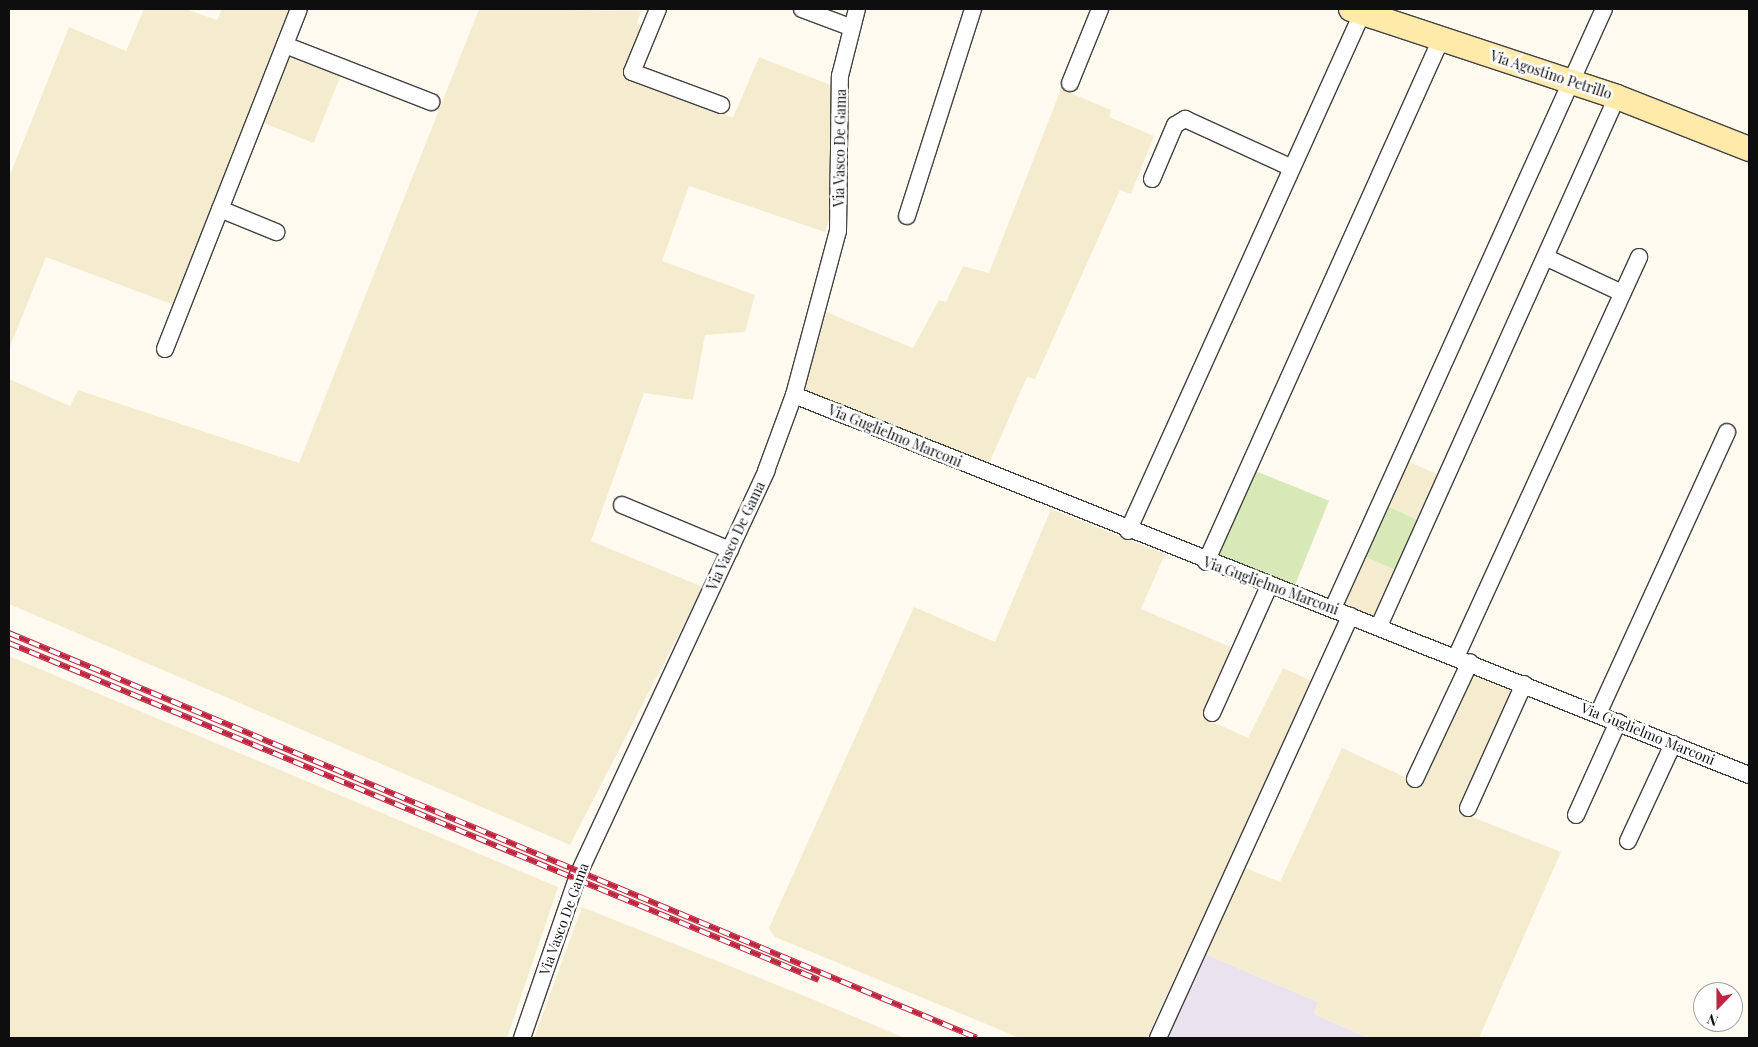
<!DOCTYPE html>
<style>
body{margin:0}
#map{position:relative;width:1758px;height:1047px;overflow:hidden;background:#fffaef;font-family:"Playfair Display",serif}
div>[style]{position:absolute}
.industrial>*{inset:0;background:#eae2ed}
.farmland>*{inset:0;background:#f5eccf;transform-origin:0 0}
.green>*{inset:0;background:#d8e9b8;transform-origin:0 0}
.roads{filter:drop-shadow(1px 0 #414141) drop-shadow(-1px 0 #414141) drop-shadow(0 1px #414141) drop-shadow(0 -1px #414141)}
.street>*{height:16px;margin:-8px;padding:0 8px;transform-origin:8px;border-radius:8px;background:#fff}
.secondary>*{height:24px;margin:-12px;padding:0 12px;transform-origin:12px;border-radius:12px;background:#ffeaaa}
.rail>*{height:5.5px;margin-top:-2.75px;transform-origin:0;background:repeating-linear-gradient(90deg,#fff 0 11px,#be2541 0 22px);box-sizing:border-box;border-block:1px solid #be2541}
span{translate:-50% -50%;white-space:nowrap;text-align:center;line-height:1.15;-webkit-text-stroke:5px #fff;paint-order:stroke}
.street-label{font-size:14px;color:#0e0e0e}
.frame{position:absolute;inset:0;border:10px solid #0e0e0e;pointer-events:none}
.north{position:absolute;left:1693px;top:982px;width:50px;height:50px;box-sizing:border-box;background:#fff;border:1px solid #9f9f9f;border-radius:50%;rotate:202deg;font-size:14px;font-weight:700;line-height:20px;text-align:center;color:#0e0e0e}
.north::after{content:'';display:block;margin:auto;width:18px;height:22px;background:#be2541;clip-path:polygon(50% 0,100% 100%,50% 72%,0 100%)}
</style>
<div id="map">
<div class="industrial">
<i style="clip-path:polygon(1203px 953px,1318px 1002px,1314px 1014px,1369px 1038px,1165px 1038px)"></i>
</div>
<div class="farmland">
<i style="clip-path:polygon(144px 9px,186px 9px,217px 20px,222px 9px,292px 9px,174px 305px,46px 257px,9px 349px,9px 177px,69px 27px,126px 51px)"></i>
<i style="clip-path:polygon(479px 9px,641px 11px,637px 23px,651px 30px,633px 77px,733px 118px,759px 57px,833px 86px,833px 206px,825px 232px,689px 186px,662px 261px,755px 295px,745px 332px,705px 335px,693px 400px,644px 393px,591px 541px,703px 587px,570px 845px,9px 604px,9px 379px,70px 406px,78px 390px,299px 463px)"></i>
<i style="left:288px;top:54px;width:57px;height:73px;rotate:22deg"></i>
<i style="clip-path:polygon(1061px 89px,1111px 110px,1109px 117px,1154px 136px,1131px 194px,1120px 190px,1035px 379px,1027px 377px,987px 468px,803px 390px,826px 312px,913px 348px,939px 300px,946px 302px,963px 266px,989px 273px)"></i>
<i style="left:1405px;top:460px;width:37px;height:49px;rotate:24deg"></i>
<i style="clip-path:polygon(1051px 509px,1165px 554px,1141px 609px,1233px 648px,1202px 717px,1248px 738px,1283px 668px,1312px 681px,1147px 1038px,1020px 1038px,775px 937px,769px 928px,914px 607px,995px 642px)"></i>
<i style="left:1363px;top:555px;width:36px;height:53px;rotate:23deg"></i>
<i style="clip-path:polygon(9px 656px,558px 887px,507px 1038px,9px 1038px)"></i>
<i style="clip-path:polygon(1470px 675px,1512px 689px,1457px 811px,1561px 852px,1479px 1038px,1369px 1038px,1314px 1014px,1318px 1002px,1203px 953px,1243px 867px,1280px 882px,1342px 748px,1420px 784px)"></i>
<i style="clip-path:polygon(582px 907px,807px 997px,905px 1038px,534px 1038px)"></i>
</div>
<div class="green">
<i style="left:1253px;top:470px;width:82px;height:93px;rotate:22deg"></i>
<i style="left:1385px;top:505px;width:36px;height:55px;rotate:24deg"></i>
</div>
<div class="roads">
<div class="street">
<i style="left:658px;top:9px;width:68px;rotate:112.4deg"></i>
<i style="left:632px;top:72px;width:95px;rotate:20.3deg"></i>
<i style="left:802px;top:9px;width:51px;rotate:20.6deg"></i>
<i style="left:285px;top:45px;width:157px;rotate:21.3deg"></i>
<i style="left:1070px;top:83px;width:80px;rotate:-67.9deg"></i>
<i style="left:1152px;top:179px;width:59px;rotate:-66.9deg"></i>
<i style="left:1175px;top:125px;width:12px;rotate:-31deg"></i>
<i style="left:1185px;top:119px;width:115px;rotate:24.6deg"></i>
<i style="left:220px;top:209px;width:61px;rotate:22.3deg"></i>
<i style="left:907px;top:216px;width:217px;rotate:-72.3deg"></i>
<i style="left:1547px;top:258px;width:83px;rotate:25deg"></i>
<i style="left:165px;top:349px;width:365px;rotate:-68.5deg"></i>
<i style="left:794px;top:395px;width:1028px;rotate:21.7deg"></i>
<i style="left:622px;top:505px;width:117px;rotate:22.6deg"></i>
<i style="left:1128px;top:531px;width:573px;rotate:-65.67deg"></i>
<i style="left:1206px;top:562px;width:573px;rotate:-65.8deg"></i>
<i style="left:1333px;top:608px;width:657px;rotate:-65.66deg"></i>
<i style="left:1379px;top:626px;width:580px;rotate:-65.78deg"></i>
<i style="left:1456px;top:657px;width:440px;rotate:-65.4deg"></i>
<i style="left:1212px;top:713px;width:141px;rotate:-65.8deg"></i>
<i style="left:1598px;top:714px;width:310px;rotate:-65.4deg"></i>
<i style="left:1415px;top:779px;width:129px;rotate:-64.8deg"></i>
<i style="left:1468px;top:808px;width:136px;rotate:-65.7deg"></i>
<i style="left:1576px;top:815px;width:102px;rotate:-65.7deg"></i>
<i style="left:1628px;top:841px;width:107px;rotate:-65.1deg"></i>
<i style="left:522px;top:1038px;width:172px;rotate:-71deg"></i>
<i style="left:578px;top:875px;width:446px;rotate:-65deg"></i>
<i style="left:766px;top:471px;width:81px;rotate:-69.8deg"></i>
<i style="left:794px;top:395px;width:170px;rotate:-75deg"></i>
<i style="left:838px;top:231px;width:155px;rotate:-89.3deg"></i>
<i style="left:840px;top:76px;width:69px;rotate:-75.8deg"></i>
<i style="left:1158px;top:1038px;width:464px;rotate:-65.5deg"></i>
</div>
<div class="secondary">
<i style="left:1351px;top:9px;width:280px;rotate:18.3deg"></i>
<i style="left:1617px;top:97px;width:142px;rotate:21.5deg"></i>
</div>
</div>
<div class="rail">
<i style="left:9px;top:633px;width:1049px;rotate:22.7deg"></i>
<i style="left:9px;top:643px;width:877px;rotate:22.59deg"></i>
</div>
<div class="street-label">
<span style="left:1551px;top:75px;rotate:18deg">Via Agostino Petrillo</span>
<span style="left:840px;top:148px;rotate:-89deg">Via Vasco De Gama</span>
<span style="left:895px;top:436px;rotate:22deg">Via Guglielmo Marconi</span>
<span style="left:736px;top:536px;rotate:-65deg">Via Vasco De Gama</span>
<span style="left:1271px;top:586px;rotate:20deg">Via Guglielmo Marconi</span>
<span style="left:1648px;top:734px;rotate:22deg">Via Guglielmo Marconi</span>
<span style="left:564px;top:919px;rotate:-70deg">Via Vasco De Gama</span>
</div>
<div class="frame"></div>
<div class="north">N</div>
</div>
